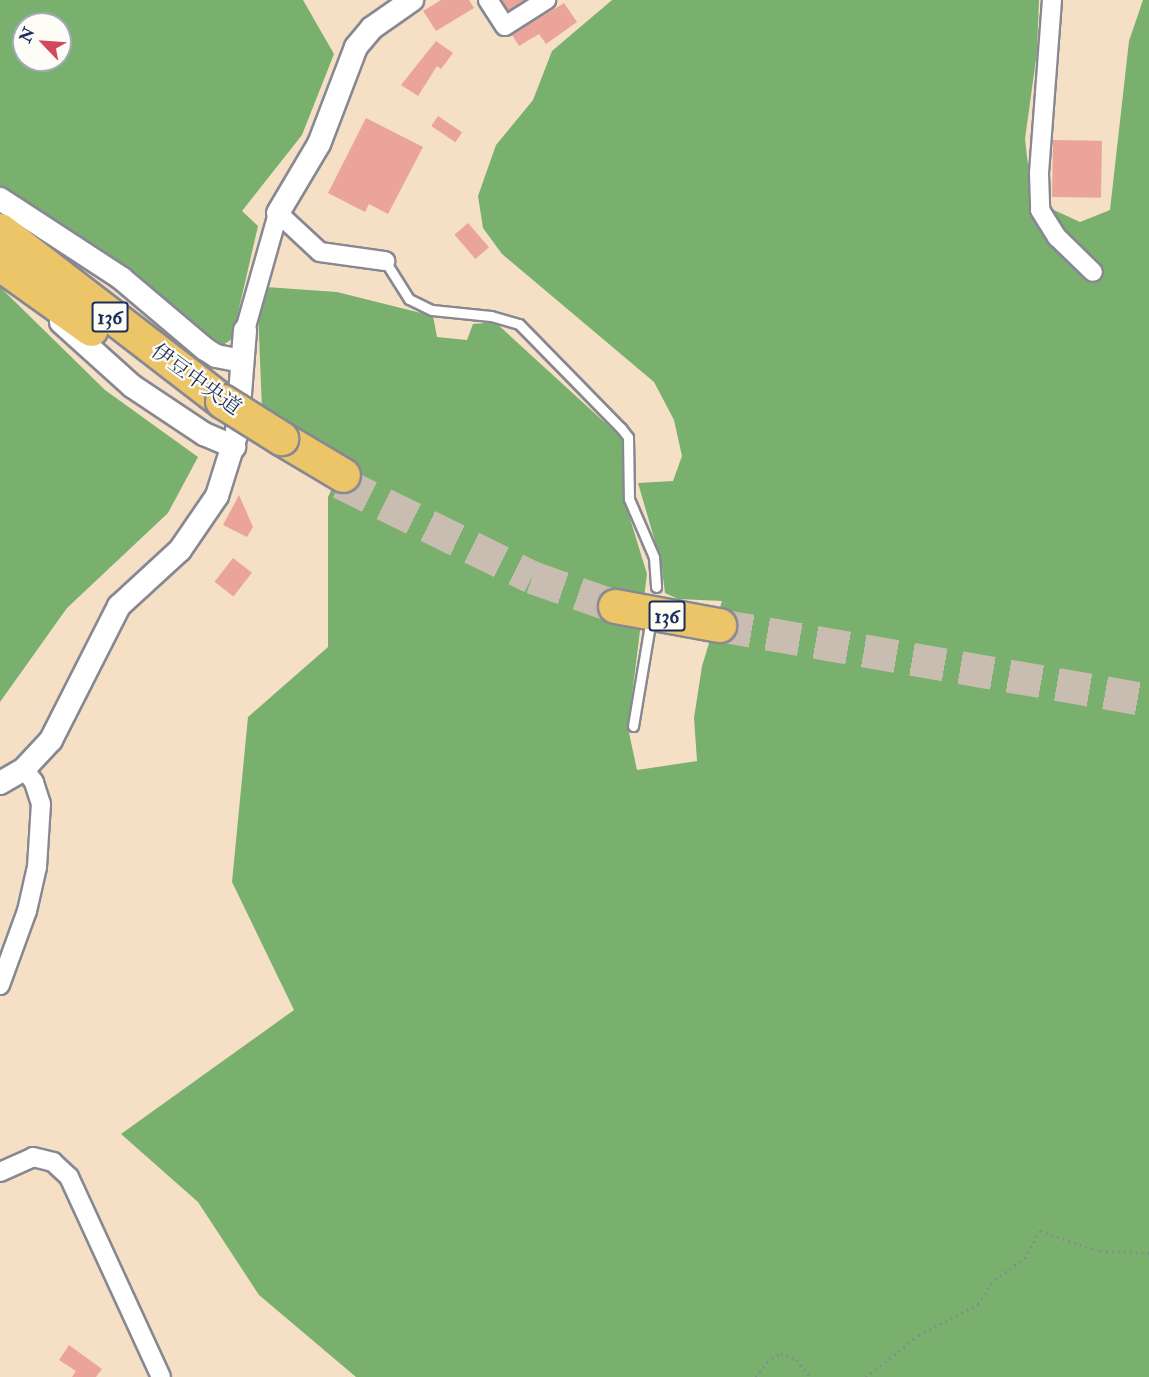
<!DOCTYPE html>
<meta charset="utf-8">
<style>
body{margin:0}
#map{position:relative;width:1149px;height:1377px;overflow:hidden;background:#f5e0c6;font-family:"IM FELL Double Pica","Noto Serif JP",serif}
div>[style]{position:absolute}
.forest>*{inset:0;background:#79b06e}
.building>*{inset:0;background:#eba499;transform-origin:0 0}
.motorway-tunnel>*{height:33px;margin-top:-16.5px;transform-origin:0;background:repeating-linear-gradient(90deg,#c9bdb1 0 33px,transparent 0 49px)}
.path>*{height:3px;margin-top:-1.5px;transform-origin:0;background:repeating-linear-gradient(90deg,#888892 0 1.5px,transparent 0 6px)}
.roads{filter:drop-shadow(2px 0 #888892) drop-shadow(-2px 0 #888892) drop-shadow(0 2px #888892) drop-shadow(0 -2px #888892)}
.service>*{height:9px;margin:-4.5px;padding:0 4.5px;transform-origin:4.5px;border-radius:4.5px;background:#fff}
.minor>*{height:18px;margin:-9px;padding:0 9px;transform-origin:9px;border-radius:9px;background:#fff}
.tertiary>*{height:22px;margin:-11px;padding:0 11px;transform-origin:11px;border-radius:11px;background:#fff}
.motorway>*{height:33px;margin:-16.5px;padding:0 16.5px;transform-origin:16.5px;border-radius:16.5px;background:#edc569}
.bridges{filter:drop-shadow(2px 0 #888892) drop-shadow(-2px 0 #888892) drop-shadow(0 2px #888892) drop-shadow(0 -2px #888892)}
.motorway-bridge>*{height:33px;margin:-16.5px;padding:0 16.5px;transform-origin:16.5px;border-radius:16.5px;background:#edc569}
span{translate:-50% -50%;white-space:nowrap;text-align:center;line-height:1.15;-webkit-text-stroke:4.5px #fdfcf7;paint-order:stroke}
.shield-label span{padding:2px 4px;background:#fdfcf7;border:2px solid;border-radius:4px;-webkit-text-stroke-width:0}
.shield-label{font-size:20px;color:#1b2f5e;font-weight:700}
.street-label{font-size:21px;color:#1b2f5e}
.north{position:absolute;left:12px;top:12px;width:60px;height:60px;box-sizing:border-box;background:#fdfcf7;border:2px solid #a3aaba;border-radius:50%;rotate:295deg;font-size:16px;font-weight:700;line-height:24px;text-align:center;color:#1b2f5e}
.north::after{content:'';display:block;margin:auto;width:21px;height:27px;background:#d1495b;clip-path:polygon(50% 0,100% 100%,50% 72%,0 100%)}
</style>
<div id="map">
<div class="forest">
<i style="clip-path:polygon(evenodd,0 0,303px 0,334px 54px,302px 135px,242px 211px,258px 226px,232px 339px,223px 345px,207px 337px,151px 288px,0 189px,0 0,24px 24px,60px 24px,60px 60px,24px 60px,24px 24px)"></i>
<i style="clip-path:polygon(612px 0,1039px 0,1037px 52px,1025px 139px,1032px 200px,1080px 222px,1110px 210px,1129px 41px,1143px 0,1149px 0,1149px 1377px,356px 1377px,259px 1295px,198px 1202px,121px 1134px,294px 1010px,232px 882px,248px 717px,328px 647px,328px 497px,343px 464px,262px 409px,258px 311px,266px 287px,337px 292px,433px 316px,437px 337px,467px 340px,473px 324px,495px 322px,625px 441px,625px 502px,647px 574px,628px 728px,637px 770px,697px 761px,694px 718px,702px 666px,722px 601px,678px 599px,665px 593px,661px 562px,638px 483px,673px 481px,682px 456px,674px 420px,654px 382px,502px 254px,483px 228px,478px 196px,496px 145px,533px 100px,552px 51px)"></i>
<i style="clip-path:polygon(0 287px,105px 390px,198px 457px,168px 513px,67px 608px,0 702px)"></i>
</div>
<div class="building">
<i style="clip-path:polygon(441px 0,469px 0,474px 8px,436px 31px,423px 11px)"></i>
<i style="clip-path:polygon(501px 0,525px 0,508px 11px)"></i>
<i style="clip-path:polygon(564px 3px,577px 22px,546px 44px,539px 34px,519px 46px,512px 35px)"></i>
<i style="clip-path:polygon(436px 41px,453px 53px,441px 69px,437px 66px,418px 96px,401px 85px)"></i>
<i style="left:438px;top:116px;width:29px;height:12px;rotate:34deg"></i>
<i style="clip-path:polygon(366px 118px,423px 147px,388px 214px,369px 204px,365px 212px,328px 193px)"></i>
<i style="left:1053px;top:140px;width:49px;height:57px;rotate:1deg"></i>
<i style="left:468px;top:223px;width:32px;height:18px;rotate:49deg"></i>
<i style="clip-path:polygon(239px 495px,253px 527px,247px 537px,223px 525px)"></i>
<i style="left:233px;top:558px;width:24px;height:30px;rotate:38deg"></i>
<i style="clip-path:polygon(69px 1345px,102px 1369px,96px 1377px,72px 1377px,76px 1371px,59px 1360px)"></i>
</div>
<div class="motorway-tunnel">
<i style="left:340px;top:482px;width:214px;rotate:26.3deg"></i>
<i style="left:532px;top:577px;width:88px;rotate:19.3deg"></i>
<i style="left:719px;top:625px;width:436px;rotate:9.9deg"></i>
</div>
<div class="path">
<i style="left:756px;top:1377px;width:19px;rotate:-54deg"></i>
<i style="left:767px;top:1362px;width:17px;rotate:-33deg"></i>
<i style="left:781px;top:1353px;width:17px;rotate:25deg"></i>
<i style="left:796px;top:1360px;width:23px;rotate:49deg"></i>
<i style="left:866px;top:1377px;width:68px;rotate:-38.4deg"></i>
<i style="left:919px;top:1335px;width:67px;rotate:-27.7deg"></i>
<i style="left:978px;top:1304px;width:30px;rotate:-56deg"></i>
<i style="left:995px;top:1279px;width:37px;rotate:-35deg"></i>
<i style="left:1025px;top:1258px;width:31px;rotate:-61deg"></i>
<i style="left:1040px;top:1231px;width:63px;rotate:18.4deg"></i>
<i style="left:1100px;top:1251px;width:49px;rotate:2.3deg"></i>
</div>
<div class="roads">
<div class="service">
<i style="left:385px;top:261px;width:45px;rotate:57.7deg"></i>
<i style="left:409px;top:299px;width:25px;rotate:26deg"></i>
<i style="left:432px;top:310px;width:59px;rotate:5.8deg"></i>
<i style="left:491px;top:316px;width:29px;rotate:16deg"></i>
<i style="left:519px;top:324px;width:146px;rotate:45.6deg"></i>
<i style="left:621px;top:428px;width:11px;rotate:52deg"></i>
<i style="left:628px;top:437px;width:62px;rotate:89.1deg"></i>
<i style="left:629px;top:499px;width:63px;rotate:66.7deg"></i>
<i style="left:654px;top:557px;width:30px;rotate:86deg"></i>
<i style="left:633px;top:726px;width:109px;rotate:-80.5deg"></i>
</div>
<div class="minor">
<i style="left:488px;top:0;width:31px;rotate:57deg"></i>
<i style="left:505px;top:26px;width:49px;rotate:-32.4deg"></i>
<i style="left:1052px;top:0;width:174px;rotate:94.3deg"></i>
<i style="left:1039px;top:174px;width:36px;rotate:88deg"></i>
<i style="left:1040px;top:210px;width:32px;rotate:58deg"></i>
<i style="left:1057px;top:237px;width:50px;rotate:44.2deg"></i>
<i style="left:245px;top:330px;width:122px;rotate:-74.2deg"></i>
<i style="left:278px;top:213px;width:57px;rotate:42.9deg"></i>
<i style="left:320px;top:252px;width:66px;rotate:7.9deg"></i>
<i style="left:0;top:985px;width:79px;rotate:-70deg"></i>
<i style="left:27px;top:911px;width:45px;rotate:-77.2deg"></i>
<i style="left:37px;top:867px;width:63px;rotate:-86.4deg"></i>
<i style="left:41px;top:804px;width:23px;rotate:-108deg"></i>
<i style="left:34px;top:782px;width:16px;rotate:-128deg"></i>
<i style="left:0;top:1172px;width:36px;rotate:-24deg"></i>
<i style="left:33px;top:1157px;width:21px;rotate:14deg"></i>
<i style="left:53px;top:1162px;width:22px;rotate:43deg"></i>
<i style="left:69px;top:1177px;width:220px;rotate:65.3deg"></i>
</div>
<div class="tertiary">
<i style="left:0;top:199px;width:145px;rotate:33.1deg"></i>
<i style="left:121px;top:278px;width:110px;rotate:40.2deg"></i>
<i style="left:205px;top:349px;width:13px;rotate:32deg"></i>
<i style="left:216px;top:356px;width:25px;rotate:11deg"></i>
<i style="left:278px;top:213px;width:80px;rotate:-59.3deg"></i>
<i style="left:319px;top:144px;width:104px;rotate:-69.1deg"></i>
<i style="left:356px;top:47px;width:25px;rotate:-50deg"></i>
<i style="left:372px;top:28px;width:49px;rotate:-35deg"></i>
<i style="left:61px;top:322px;width:96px;rotate:42deg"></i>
<i style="left:132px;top:386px;width:87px;rotate:33.7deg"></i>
<i style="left:204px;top:434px;width:33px;rotate:23deg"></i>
<i style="left:0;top:783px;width:28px;rotate:-30deg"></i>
<i style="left:24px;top:769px;width:40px;rotate:-47deg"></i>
<i style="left:51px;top:740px;width:150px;rotate:-63.1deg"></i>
<i style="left:119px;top:606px;width:83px;rotate:-42.6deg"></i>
<i style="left:180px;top:550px;width:65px;rotate:-55.6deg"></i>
<i style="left:217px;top:496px;width:67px;rotate:-72.6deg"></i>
<i style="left:237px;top:432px;width:102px;rotate:-85.5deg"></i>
</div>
<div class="motorway">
<i style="left:0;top:230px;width:280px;rotate:37.6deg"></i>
<i style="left:3px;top:266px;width:108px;rotate:35.6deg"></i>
<i style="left:281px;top:438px;width:72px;rotate:30.8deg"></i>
<i style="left:615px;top:606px;width:106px;rotate:10.4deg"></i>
</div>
</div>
<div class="bridges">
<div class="motorway-bridge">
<i style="left:222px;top:401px;width:70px;rotate:32.1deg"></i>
</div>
</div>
<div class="shield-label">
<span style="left:110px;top:317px">136</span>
<span style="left:667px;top:616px">136</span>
</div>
<div class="street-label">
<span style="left:196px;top:380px;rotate:36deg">伊豆中央道</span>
</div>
<div class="north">N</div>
</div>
